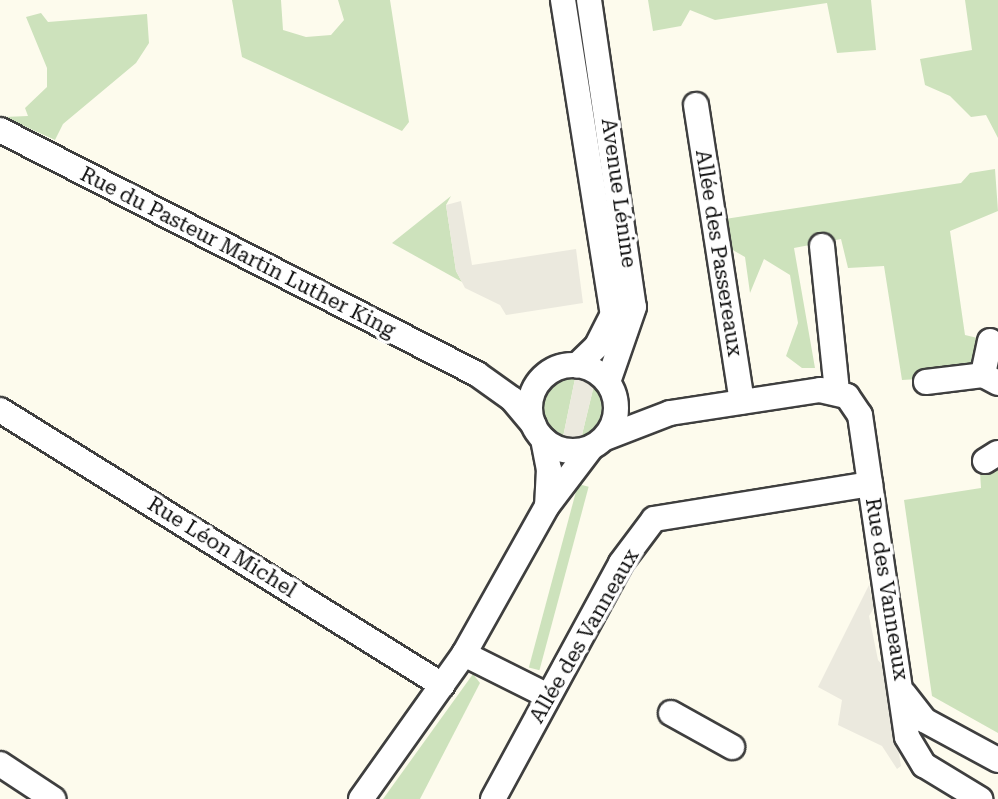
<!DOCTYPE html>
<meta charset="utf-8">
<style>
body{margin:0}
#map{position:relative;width:998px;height:799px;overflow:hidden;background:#fdfbed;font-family:"Roboto Serif",serif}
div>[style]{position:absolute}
.green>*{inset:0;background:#cde2bc;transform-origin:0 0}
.plaza>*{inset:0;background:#ebe9de}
.roads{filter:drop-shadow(2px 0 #3f3f3f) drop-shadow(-2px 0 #3f3f3f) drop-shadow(0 2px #3f3f3f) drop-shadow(0 -2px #3f3f3f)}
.minor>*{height:24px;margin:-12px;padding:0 12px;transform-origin:12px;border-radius:12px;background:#fff}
.minor>.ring{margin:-12px;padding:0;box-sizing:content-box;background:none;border:24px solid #fff;border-radius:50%}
span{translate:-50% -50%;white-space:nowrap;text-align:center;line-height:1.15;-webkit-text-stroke:7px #fff;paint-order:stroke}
.street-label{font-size:21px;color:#0c0c0c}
</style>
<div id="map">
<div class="green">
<i style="clip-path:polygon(232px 0,281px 0,283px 30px,306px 37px,331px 35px,344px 20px,338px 0,390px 0,409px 122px,402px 131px,242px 57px)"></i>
<i style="clip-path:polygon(648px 0,871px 0,876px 50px,837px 53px,827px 3px,715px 20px,690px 10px,681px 26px,653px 31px)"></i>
<i style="clip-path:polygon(965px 0,998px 0,998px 138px,986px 115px,971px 117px,950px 96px,925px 85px,920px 59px,972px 50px)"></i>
<i style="clip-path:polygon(41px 13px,48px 22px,147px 14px,149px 43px,136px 63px,63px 124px,55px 140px,4px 117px,28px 116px,25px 108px,47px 87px,47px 68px,26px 17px)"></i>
<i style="clip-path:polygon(995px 169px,998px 211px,950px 231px,965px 335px,990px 341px,983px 375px,902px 380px,884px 266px,848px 268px,841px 239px,794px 248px,815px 368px,802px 368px,786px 356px,798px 323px,790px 275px,764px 259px,750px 293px,745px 257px,731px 249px,725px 219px,961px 183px,970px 173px)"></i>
<i style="clip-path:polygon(451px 196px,446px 205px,456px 271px,462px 282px,392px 243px)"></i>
<i style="clip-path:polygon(576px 374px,562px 442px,543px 426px,541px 397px,555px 380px)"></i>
<i style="clip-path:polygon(595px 381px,606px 397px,608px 416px,597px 435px,580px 443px)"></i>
<i style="clip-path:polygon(998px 453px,998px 733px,932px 696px,904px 500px,981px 488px,980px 472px,985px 461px)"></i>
<i style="left:578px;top:484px;width:11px;height:190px;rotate:15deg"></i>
<i style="clip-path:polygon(473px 674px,480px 683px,420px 799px,383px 799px)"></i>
</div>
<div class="plaza">
<i style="clip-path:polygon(461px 201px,472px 265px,576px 249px,583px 303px,506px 315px,500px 305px,465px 288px,456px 271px,446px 205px)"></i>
<i style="clip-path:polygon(576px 374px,595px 381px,580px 443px,566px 443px,562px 442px)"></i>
<i style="clip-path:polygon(869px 585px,874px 608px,869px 616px,878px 660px,885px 668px,901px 766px,897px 769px,882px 746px,838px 725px,842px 700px,818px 687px)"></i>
</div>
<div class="roads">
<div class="minor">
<i style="left:563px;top:0;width:318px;rotate:81deg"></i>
<i style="left:613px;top:314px;width:36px;rotate:117deg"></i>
<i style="left:597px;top:346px;width:28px;rotate:136deg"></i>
<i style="left:589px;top:0;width:310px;rotate:81.7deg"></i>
<i style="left:634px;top:307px;width:79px;rotate:109.1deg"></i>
<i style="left:696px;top:105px;width:300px;rotate:81.2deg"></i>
<i style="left:0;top:130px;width:536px;rotate:27.09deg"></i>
<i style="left:477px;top:374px;width:43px;rotate:35.5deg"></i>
<i style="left:512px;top:399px;width:34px;rotate:50deg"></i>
<i style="left:822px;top:246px;width:146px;rotate:84.1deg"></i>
<i style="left:990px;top:341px;width:35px;rotate:102deg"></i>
<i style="left:983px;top:375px;width:17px;rotate:28deg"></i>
<i class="ring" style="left:530px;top:365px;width:62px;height:62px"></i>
<i style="left:926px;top:382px;width:57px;rotate:-7deg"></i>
<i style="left:0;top:410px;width:521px;rotate:31.89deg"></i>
<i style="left:605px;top:438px;width:70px;rotate:-21deg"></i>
<i style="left:670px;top:413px;width:152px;rotate:-8.7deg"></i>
<i style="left:820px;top:390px;width:28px;rotate:13deg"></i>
<i style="left:847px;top:396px;width:23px;rotate:56deg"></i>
<i style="left:860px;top:415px;width:325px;rotate:81.7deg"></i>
<i style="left:907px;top:737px;width:33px;rotate:59deg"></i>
<i style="left:924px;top:765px;width:66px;rotate:31.3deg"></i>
<i style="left:543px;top:439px;width:31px;rotate:79deg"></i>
<i style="left:549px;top:469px;width:36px;rotate:93deg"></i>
<i style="left:985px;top:461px;width:15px;rotate:-32deg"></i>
<i style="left:464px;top:654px;width:94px;rotate:26.6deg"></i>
<i style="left:904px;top:694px;width:33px;rotate:52deg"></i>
<i style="left:924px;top:720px;width:84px;rotate:28.4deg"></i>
<i style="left:671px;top:713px;width:70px;rotate:29.1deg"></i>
<i style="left:0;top:764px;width:64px;rotate:33.4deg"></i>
<i style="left:361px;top:799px;width:178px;rotate:-54.6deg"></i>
<i style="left:464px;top:654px;width:170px;rotate:-60.7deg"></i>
<i style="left:547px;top:506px;width:73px;rotate:-52.8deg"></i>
<i style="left:493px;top:799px;width:268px;rotate:-61.5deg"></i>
<i style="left:621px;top:563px;width:55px;rotate:-53.1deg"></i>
<i style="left:654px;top:519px;width:219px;rotate:-9.2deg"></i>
</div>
</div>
<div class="street-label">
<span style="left:619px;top:193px;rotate:82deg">Avenue Lénine</span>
<span style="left:238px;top:252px;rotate:27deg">Rue du Pasteur Martin Luther King</span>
<span style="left:719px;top:253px;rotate:81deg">Allée des Passereaux</span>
<span style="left:222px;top:547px;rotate:32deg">Rue Léon Michel</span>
<span style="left:887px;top:589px;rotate:81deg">Rue des Vanneaux</span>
<span style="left:584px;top:636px;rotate:-60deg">Allée des Vanneaux</span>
</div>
</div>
